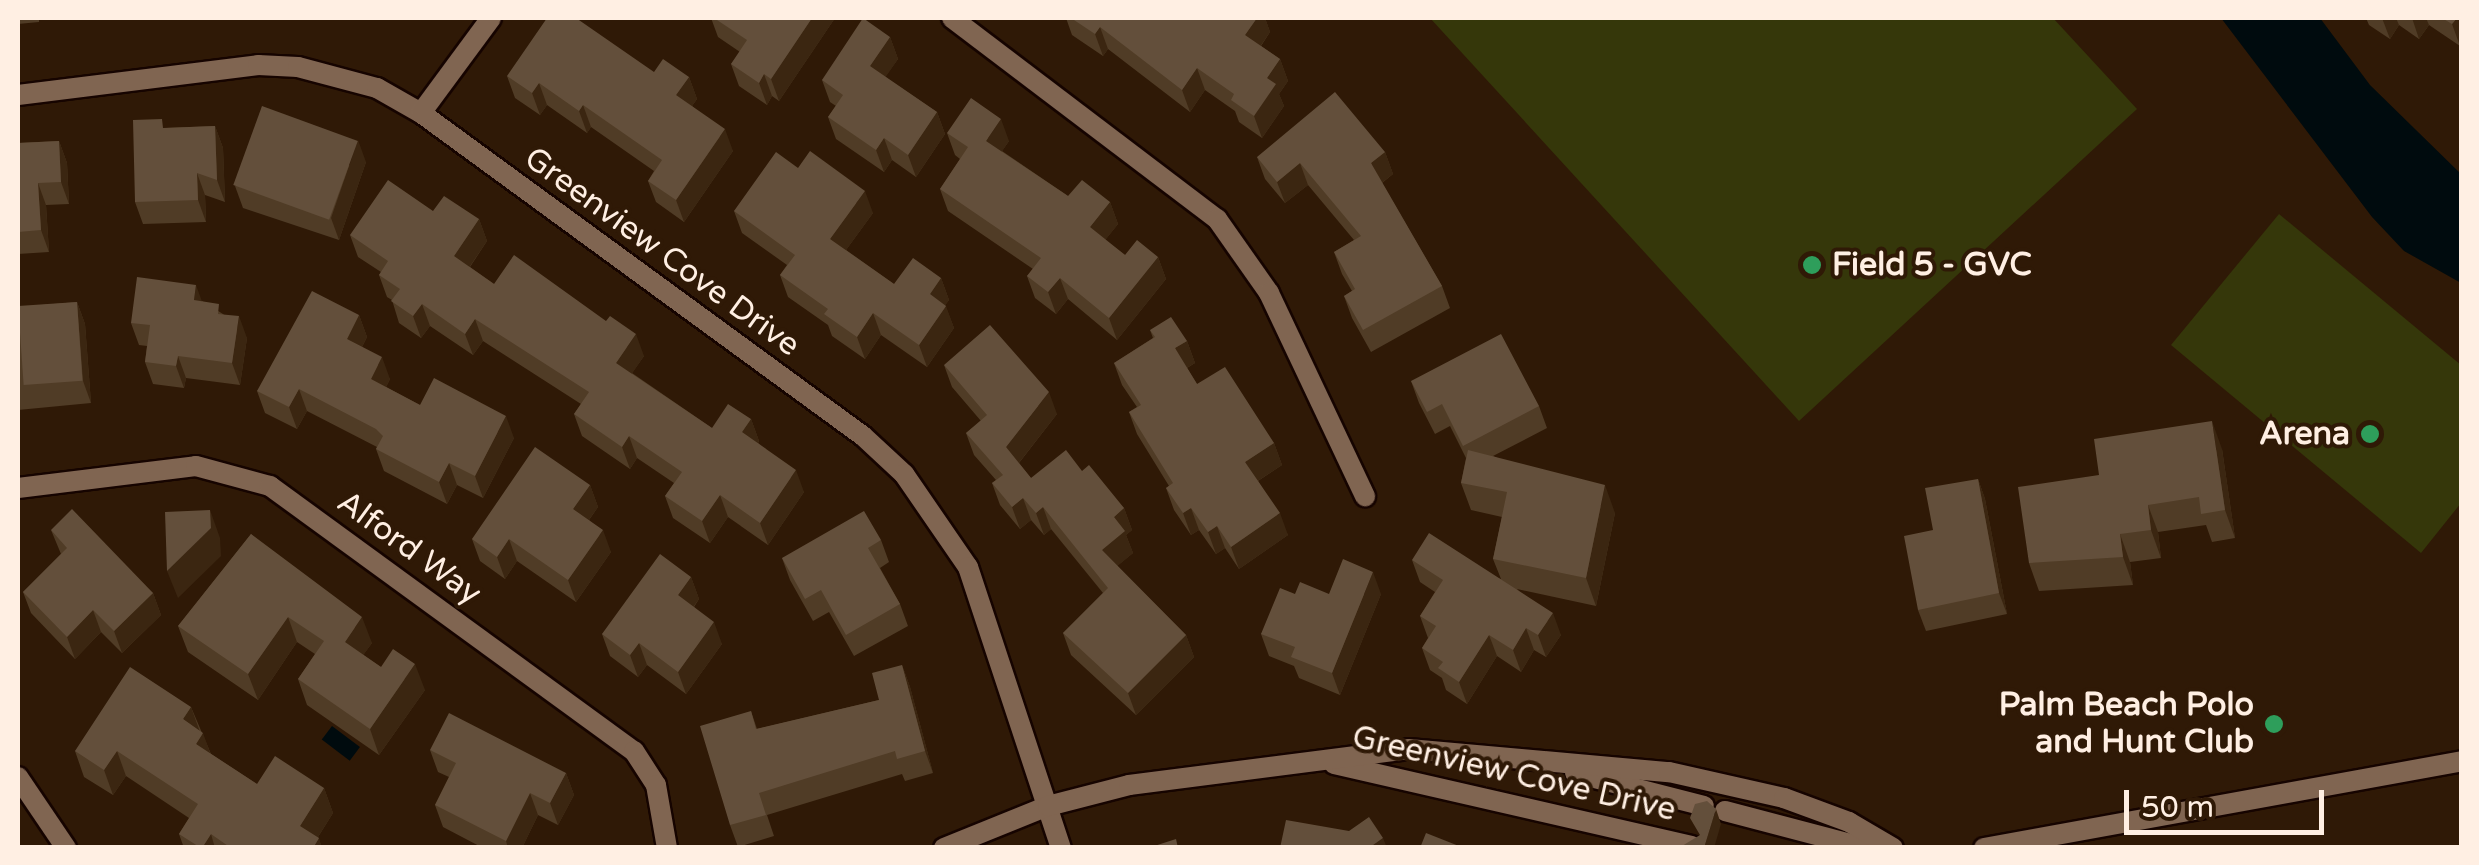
<!DOCTYPE html>
<style>
body{margin:0}
#map{position:relative;width:2479px;height:865px;overflow:hidden;background:#2f1906;font-family:"Varela Round",sans-serif}
div>[style]{position:absolute}
.green>*{inset:0;background:#35370a}
.water>*{inset:0;background:#000b0e;transform-origin:0 0}
.roads{filter:drop-shadow(2px 0 #160400) drop-shadow(-2px 0 #160400) drop-shadow(0 2px #160400) drop-shadow(0 -2px #160400)}
.street>*{height:20px;margin:-10px;padding:0 10px;transform-origin:10px;border-radius:10px;background:#806551}
.wall>*{inset:0;background:#503c26}
.shaded-wall>*{inset:0;background:#3b2611}
.building>*{inset:0;background:#634f3b;transform-origin:0 0}
.dots>*{width:28px;height:28px;translate:-50% -50%;box-sizing:border-box;border:5px solid #2f1906;border-radius:50%}
span{translate:-50% -50%;white-space:nowrap;text-align:center;line-height:1.15;-webkit-text-stroke:8px #2f1906;paint-order:stroke}
.street-label{font-size:32px;color:#ffefe3}
.poi-label{font-size:32px;color:#ffefe3;font-weight:700}
.left{translate:0 -50%;text-align:left}
.right{translate:-100% -50%;text-align:right}
.frame{position:absolute;inset:0;border:20px solid #ffefe3;pointer-events:none}
.scale{position:absolute;left:2124px;top:790px;width:200px;height:45px;box-sizing:border-box;border:5px solid #ffefe3;border-top:0;padding-left:12px;font-size:30px;line-height:35px;white-space:nowrap;color:#ffefe3;-webkit-text-stroke:8px #2f1906;paint-order:stroke}
</style>
<div id="map">
<div class="green">
<i style="clip-path:polygon(1430px 18px,2053px 18px,2137px 109px,1799px 421px)"></i>
<i style="clip-path:polygon(2279px 214px,2461px 365px,2461px 503px,2421px 553px,2171px 345px)"></i>
</div>
<div class="water">
<i style="clip-path:polygon(2221px 18px,2320px 18px,2370px 85px,2461px 174px,2461px 283px,2404px 251px,2372px 217px)"></i>
<i style="left:332px;top:726px;width:35px;height:17px;rotate:37deg"></i>
</div>
<div class="roads">
<div class="street">
<i style="left:952px;top:18px;width:333px;rotate:37.2deg"></i>
<i style="left:1217px;top:219px;width:90px;rotate:54.9deg"></i>
<i style="left:1269px;top:293px;width:225px;rotate:64.7deg"></i>
<i style="left:18px;top:95px;width:242px;rotate:-7.1deg"></i>
<i style="left:258px;top:65px;width:40px;rotate:2.9deg"></i>
<i style="left:298px;top:67px;width:82px;rotate:14.9deg"></i>
<i style="left:377px;top:88px;width:51px;rotate:29.6deg"></i>
<i style="left:421px;top:113px;width:547px;rotate:36.16deg"></i>
<i style="left:863px;top:436px;width:56px;rotate:42.8deg"></i>
<i style="left:904px;top:474px;width:113px;rotate:55.5deg"></i>
<i style="left:968px;top:567px;width:296px;rotate:71.7deg"></i>
<i style="left:421px;top:113px;width:118px;rotate:-53.6deg"></i>
<i style="left:18px;top:488px;width:179px;rotate:-7deg"></i>
<i style="left:196px;top:466px;width:77px;rotate:15.1deg"></i>
<i style="left:270px;top:486px;width:450px;rotate:36.1deg"></i>
<i style="left:634px;top:751px;width:40px;rotate:57.1deg"></i>
<i style="left:656px;top:785px;width:64px;rotate:80.1deg"></i>
<i style="left:1334px;top:764px;width:367px;rotate:12.9deg"></i>
<i style="left:1575px;top:773px;width:133px;rotate:14.3deg"></i>
<i style="left:18px;top:777px;width:86px;rotate:55.9deg"></i>
<i style="left:1725px;top:811px;width:146px;rotate:14.7deg"></i>
<i style="left:944px;top:848px;width:112px;rotate:-22deg"></i>
<i style="left:1048px;top:806px;width:84px;rotate:-14.5deg"></i>
<i style="left:1129px;top:785px;width:282px;rotate:-7.3deg"></i>
<i style="left:1409px;top:749px;width:261px;rotate:5.1deg"></i>
<i style="left:1669px;top:772px;width:118px;rotate:12.7deg"></i>
<i style="left:1784px;top:798px;width:69px;rotate:20.3deg"></i>
<i style="left:1849px;top:822px;width:51px;rotate:30.6deg"></i>
<i style="left:1984px;top:848px;width:486px;rotate:-10.3deg"></i>
</div>
</div>
<div class="wall">
<i style="clip-path:polygon(18px 18px,39px 18px,39px 22px,18px 24px)"></i>
<i style="clip-path:polygon(711px 18px,835px 18px,779px 101px,772px 96px,767px 105px,739px 86px,731px 64px,740px 52px,718px 37px)"></i>
<i style="clip-path:polygon(1066px 18px,1265px 18px,1270px 32px,1261px 46px,1280px 59px,1288px 81px,1279px 94px,1284px 106px,1262px 138px,1239px 122px,1235px 111px,1205px 90px,1190px 112px,1108px 49px,1103px 56px,1072px 35px)"></i>
<i style="clip-path:polygon(2366px 18px,2462px 18px,2460px 46px,2429px 25px,2419px 39px,2399px 25px,2390px 39px,2369px 25px)"></i>
<i style="clip-path:polygon(890px 37px,898px 59px,885px 77px,937px 112px,945px 134px,916px 177px,892px 160px,884px 172px,836px 139px,828px 117px,836px 106px,830px 102px,822px 80px)"></i>
<i style="clip-path:polygon(654px 72px,689px 77px,697px 99px,692px 106px,733px 151px,684px 222px,656px 202px,648px 181px,654px 171px,591px 127px,587px 133px,547px 105px,540px 115px,515px 98px,507px 76px)"></i>
<i style="clip-path:polygon(215px 126px,223px 148px,225px 202px,205px 195px,206px 222px,143px 224px,135px 202px,166px 128px)"></i>
<i style="clip-path:polygon(947px 133px,1009px 141px,1002px 151px,1068px 196px,1110px 202px,1118px 224px,1105px 240px,1125px 255px,1158px 257px,1166px 279px,1117px 340px,1068px 299px,1056px 314px,1035px 298px,1027px 276px,1033px 269px,948px 211px,940px 189px,960px 159px,955px 155px)"></i>
<i style="clip-path:polygon(59px 141px,67px 163px,69px 204px,46px 205px,49px 252px,18px 254px,18px 143px)"></i>
<i style="clip-path:polygon(1385px 152px,1393px 174px,1382px 183px,1442px 286px,1450px 308px,1371px 352px,1352px 318px,1344px 296px,1352px 291px,1342px 274px,1334px 252px,1354px 240px,1308px 185px,1285px 203px,1265px 179px,1257px 157px)"></i>
<i style="clip-path:polygon(366px 162px,339px 240px,243px 208px,235px 186px)"></i>
<i style="clip-path:polygon(798px 168px,873px 213px,846px 250px,894px 284px,941px 278px,949px 300px,945px 305px,954px 328px,927px 367px,881px 335px,865px 359px,832px 336px,828px 325px,788px 297px,780px 275px,787px 265px,742px 233px,734px 211px)"></i>
<i style="clip-path:polygon(433px 211px,479px 219px,487px 241px,470px 267px,494px 284px,644px 356px,632px 373px,712px 428px,751px 419px,759px 441px,758px 443px,804px 492px,768px 545px,728px 517px,710px 543px,673px 518px,665px 496px,674px 483px,637px 458px,630px 469px,582px 436px,574px 414px,581px 404px,483px 341px,473px 355px,430px 326px,421px 338px,399px 323px,392px 300px,387px 297px,379px 275px,381px 272px,358px 257px,350px 235px)"></i>
<i style="clip-path:polygon(202px 301px,223px 314px,247px 338px,240px 385px,186px 378px,184px 388px,153px 384px,145px 362px,147px 346px,139px 345px,131px 323px)"></i>
<i style="clip-path:polygon(77px 302px,85px 324px,91px 403px,18px 410px,18px 307px)"></i>
<i style="clip-path:polygon(359px 315px,367px 337px,362px 347px,390px 379px,386px 387px,420px 405px,514px 438px,483px 498px,457px 485px,447px 504px,384px 471px,376px 449px,377px 447px,307px 411px,297px 429px,265px 413px,257px 391px)"></i>
<i style="clip-path:polygon(1150px 330px,1187px 341px,1195px 363px,1187px 368px,1197px 384px,1274px 443px,1282px 465px,1258px 481px,1288px 535px,1239px 569px,1225px 548px,1216px 554px,1199px 530px,1191px 535px,1174px 510px,1166px 488px,1169px 486px,1137px 434px,1129px 412px,1137px 407px,1122px 385px,1114px 363px,1153px 338px)"></i>
<i style="clip-path:polygon(944px 365px,1057px 414px,1019px 463px,1031px 478px,1082px 471px,1124px 508px,1132px 530px,1126px 535px,1133px 553px,1117px 566px,1186px 635px,1194px 657px,1136px 715px,1071px 655px,1063px 633px,1103px 593px,1051px 529px,1044px 535px,1031px 520px,1020px 529px,1000px 505px,992px 483px,996px 480px,974px 455px,966px 433px,981px 421px,952px 387px)"></i>
<i style="clip-path:polygon(1411px 381px,1539px 406px,1547px 428px,1493px 456px,1615px 513px,1596px 606px,1517px 589px,1561px 635px,1546px 657px,1534px 650px,1521px 672px,1497px 656px,1467px 704px,1446px 690px,1442px 678px,1430px 670px,1422px 648px,1428px 638px,1420px 616px,1435px 592px,1420px 582px,1412px 560px,1501px 579px,1493px 559px,1502px 517px,1471px 510px,1461px 483px,1466px 458px,1450px 426px,1435px 434px,1419px 403px)"></i>
<i style="clip-path:polygon(2222px 449px,2235px 538px,2212px 542px,2206px 525px,2158px 532px,2161px 558px,2130px 562px,2133px 585px,2039px 591px,2029px 563px,2099px 475px)"></i>
<i style="clip-path:polygon(1978px 479px,1985px 499px,2007px 614px,1926px 631px,1918px 610px,1933px 530px)"></i>
<i style="clip-path:polygon(590px 485px,598px 507px,589px 520px,611px 552px,576px 602px,517px 561px,505px 579px,480px 561px,472px 539px)"></i>
<i style="clip-path:polygon(51px 530px,153px 593px,161px 615px,122px 653px,101px 632px,75px 659px,31px 613px,23px 592px,61px 554px)"></i>
<i style="clip-path:polygon(251px 534px,372px 643px,363px 655px,381px 667px,425px 690px,379px 755px,307px 705px,298px 679px,315px 654px,297px 642px,258px 700px,188px 652px,178px 626px)"></i>
<i style="clip-path:polygon(881px 540px,889px 562px,880px 568px,900px 604px,908px 626px,854px 656px,829px 612px,813px 621px,790px 580px,782px 558px)"></i>
<i style="clip-path:polygon(691px 577px,699px 599px,694px 607px,722px 644px,686px 694px,647px 665px,638px 677px,610px 656px,602px 634px)"></i>
<i style="clip-path:polygon(1295px 594px,1381px 594px,1340px 695px,1299px 678px,1294px 666px,1269px 656px,1261px 634px)"></i>
<i style="clip-path:polygon(902px 665px,910px 687px,933px 773px,905px 781px,902px 774px,767px 815px,774px 836px,738px 847px,730px 825px,751px 711px,757px 729px,879px 700px)"></i>
<i style="clip-path:polygon(191px 707px,211px 754px,257px 784px,324px 788px,333px 813px,318px 837px,322px 848px,184px 848px,179px 834px,189px 818px,126px 776px,113px 795px,84px 777px,75px 751px)"></i>
<i style="clip-path:polygon(430px 750px,566px 773px,574px 795px,558px 825px,538px 815px,522px 848px,483px 848px,443px 827px,435px 805px,449px 777px,438px 772px)"></i>
</div>
<div class="shaded-wall">
<i style="clip-path:polygon(812px 18px,835px 18px,779px 101px,771px 79px)"></i>
<i style="clip-path:polygon(1257px 18px,1265px 18px,1270px 32px,1253px 57px,1245px 35px)"></i>
<i style="clip-path:polygon(2382px 18px,2396px 18px,2399px 25px,2390px 39px)"></i>
<i style="clip-path:polygon(2412px 18px,2426px 18px,2429px 25px,2419px 39px)"></i>
<i style="clip-path:polygon(2457px 18px,2462px 18px,2462px 44px,2460px 46px,2452px 24px)"></i>
<i style="clip-path:polygon(1100px 27px,1108px 49px,1103px 56px,1095px 34px)"></i>
<i style="clip-path:polygon(890px 37px,898px 59px,878px 88px,870px 66px)"></i>
<i style="clip-path:polygon(1280px 59px,1288px 81px,1279px 94px,1284px 106px,1262px 138px,1254px 116px,1267px 78px)"></i>
<i style="clip-path:polygon(1197px 68px,1205px 90px,1190px 112px,1182px 90px)"></i>
<i style="clip-path:polygon(764px 74px,772px 96px,767px 105px,759px 83px)"></i>
<i style="clip-path:polygon(689px 77px,697px 99px,684px 117px,676px 95px)"></i>
<i style="clip-path:polygon(539px 83px,547px 105px,540px 115px,532px 93px)"></i>
<i style="clip-path:polygon(583px 105px,591px 127px,587px 133px,579px 111px)"></i>
<i style="clip-path:polygon(937px 112px,945px 134px,916px 177px,908px 155px)"></i>
<i style="clip-path:polygon(1001px 119px,1009px 141px,994px 163px,986px 141px)"></i>
<i style="clip-path:polygon(215px 126px,223px 148px,225px 202px,217px 180px)"></i>
<i style="clip-path:polygon(725px 129px,733px 151px,684px 222px,676px 200px)"></i>
<i style="clip-path:polygon(884px 138px,892px 160px,884px 172px,876px 150px)"></i>
<i style="clip-path:polygon(358px 140px,366px 162px,339px 240px,331px 218px)"></i>
<i style="clip-path:polygon(59px 141px,67px 163px,69px 204px,61px 182px)"></i>
<i style="clip-path:polygon(1385px 152px,1393px 174px,1379px 185px,1371px 163px)"></i>
<i style="clip-path:polygon(1300px 163px,1308px 185px,1285px 203px,1277px 182px)"></i>
<i style="clip-path:polygon(197px 173px,205px 195px,206px 222px,198px 200px)"></i>
<i style="clip-path:polygon(38px 183px,46px 205px,49px 252px,41px 230px)"></i>
<i style="clip-path:polygon(865px 191px,873px 213px,838px 261px,830px 239px)"></i>
<i style="clip-path:polygon(1110px 202px,1118px 224px,1098px 249px,1090px 227px)"></i>
<i style="clip-path:polygon(479px 219px,487px 241px,462px 278px,454px 256px)"></i>
<i style="clip-path:polygon(1158px 257px,1166px 279px,1117px 340px,1109px 318px)"></i>
<i style="clip-path:polygon(941px 278px,949px 300px,938px 316px,930px 294px)"></i>
<i style="clip-path:polygon(1060px 278px,1068px 299px,1056px 314px,1048px 292px)"></i>
<i style="clip-path:polygon(196px 285px,204px 307px,194px 300px)"></i>
<i style="clip-path:polygon(77px 302px,85px 324px,91px 403px,83px 381px)"></i>
<i style="clip-path:polygon(422px 304px,430px 326px,421px 338px,413px 316px)"></i>
<i style="clip-path:polygon(946px 306px,954px 328px,927px 367px,919px 345px)"></i>
<i style="clip-path:polygon(873px 313px,881px 335px,865px 359px,857px 337px)"></i>
<i style="clip-path:polygon(359px 315px,367px 337px,355px 361px,347px 339px)"></i>
<i style="clip-path:polygon(239px 316px,247px 338px,240px 385px,232px 363px)"></i>
<i style="clip-path:polygon(475px 319px,483px 341px,473px 355px,465px 334px)"></i>
<i style="clip-path:polygon(636px 334px,644px 356px,624px 385px,616px 363px)"></i>
<i style="clip-path:polygon(1187px 341px,1195px 363px,1183px 370px,1175px 348px)"></i>
<i style="clip-path:polygon(178px 356px,186px 378px,184px 388px,176px 366px)"></i>
<i style="clip-path:polygon(382px 357px,390px 379px,379px 401px,371px 379px)"></i>
<i style="clip-path:polygon(299px 389px,307px 411px,297px 429px,289px 407px)"></i>
<i style="clip-path:polygon(1049px 392px,1057px 414px,1014px 469px,1006px 447px)"></i>
<i style="clip-path:polygon(506px 416px,514px 438px,483px 498px,475px 476px)"></i>
<i style="clip-path:polygon(751px 419px,759px 441px,750px 454px,742px 432px)"></i>
<i style="clip-path:polygon(2212px 421px,2222px 449px,2235px 538px,2225px 510px)"></i>
<i style="clip-path:polygon(629px 436px,637px 458px,630px 469px,622px 447px)"></i>
<i style="clip-path:polygon(1274px 443px,1282px 465px,1253px 484px,1245px 462px)"></i>
<i style="clip-path:polygon(449px 463px,457px 485px,447px 504px,439px 482px)"></i>
<i style="clip-path:polygon(796px 470px,804px 492px,768px 545px,760px 523px)"></i>
<i style="clip-path:polygon(1978px 479px,1985px 499px,2007px 614px,1999px 593px)"></i>
<i style="clip-path:polygon(590px 485px,598px 507px,581px 531px,573px 509px)"></i>
<i style="clip-path:polygon(1605px 485px,1615px 513px,1596px 606px,1586px 578px)"></i>
<i style="clip-path:polygon(720px 495px,728px 517px,710px 543px,702px 521px)"></i>
<i style="clip-path:polygon(1023px 498px,1031px 520px,1020px 529px,1012px 507px)"></i>
<i style="clip-path:polygon(2148px 505px,2158px 532px,2161px 558px,2151px 530px)"></i>
<i style="clip-path:polygon(1043px 507px,1051px 529px,1044px 535px,1036px 513px)"></i>
<i style="clip-path:polygon(1124px 508px,1132px 530px,1126px 535px,1133px 553px,1110px 572px,1102px 550px,1114px 517px)"></i>
<i style="clip-path:polygon(1191px 508px,1199px 530px,1191px 535px,1183px 513px)"></i>
<i style="clip-path:polygon(210px 510px,220px 538px,221px 556px,178px 598px,167px 571px)"></i>
<i style="clip-path:polygon(1280px 513px,1288px 535px,1239px 569px,1231px 547px)"></i>
<i style="clip-path:polygon(1217px 526px,1225px 548px,1216px 554px,1208px 532px)"></i>
<i style="clip-path:polygon(603px 530px,611px 552px,576px 602px,568px 580px)"></i>
<i style="clip-path:polygon(2120px 534px,2130px 562px,2133px 585px,2123px 557px)"></i>
<i style="clip-path:polygon(509px 539px,517px 561px,505px 579px,497px 557px)"></i>
<i style="clip-path:polygon(1373px 572px,1381px 594px,1340px 695px,1332px 673px)"></i>
<i style="clip-path:polygon(691px 577px,699px 599px,686px 617px,678px 595px)"></i>
<i style="clip-path:polygon(153px 593px,161px 615px,122px 653px,114px 631px)"></i>
<i style="clip-path:polygon(93px 610px,101px 632px,75px 659px,67px 637px)"></i>
<i style="clip-path:polygon(1553px 613px,1561px 635px,1546px 657px,1538px 635px)"></i>
<i style="clip-path:polygon(288px 617px,297px 642px,258px 700px,248px 674px)"></i>
<i style="clip-path:polygon(362px 617px,372px 643px,354px 668px,345px 642px)"></i>
<i style="clip-path:polygon(714px 622px,722px 644px,686px 694px,678px 672px)"></i>
<i style="clip-path:polygon(1526px 628px,1534px 650px,1521px 672px,1513px 650px)"></i>
<i style="clip-path:polygon(1186px 635px,1194px 657px,1136px 715px,1128px 693px)"></i>
<i style="clip-path:polygon(1489px 635px,1497px 656px,1467px 704px,1459px 682px)"></i>
<i style="clip-path:polygon(639px 643px,647px 665px,638px 677px,630px 655px)"></i>
<i style="clip-path:polygon(415px 664px,425px 690px,379px 755px,370px 729px)"></i>
<i style="clip-path:polygon(902px 665px,910px 687px,933px 773px,925px 751px)"></i>
<i style="clip-path:polygon(191px 707px,200px 732px,183px 719px)"></i>
<i style="clip-path:polygon(203px 733px,212px 758px,196px 744px)"></i>
<i style="clip-path:polygon(117px 751px,126px 776px,113px 795px,104px 770px)"></i>
<i style="clip-path:polygon(566px 773px,574px 795px,558px 825px,550px 803px)"></i>
<i style="clip-path:polygon(324px 788px,333px 813px,311px 848px,300px 826px)"></i>
<i style="clip-path:polygon(530px 793px,538px 815px,522px 848px,508px 848px,506px 841px)"></i>
<i style="clip-path:polygon(1716px 809px,1721px 824px,1714px 848px,1704px 848px)"></i>
<i style="clip-path:polygon(211px 834px,215px 848px,202px 848px)"></i>
<i style="clip-path:polygon(319px 838px,322px 848px,313px 848px)"></i>
<i style="clip-path:polygon(1383px 838px,1387px 848px,1369px 848px)"></i>
</div>
<div class="building">
<i style="clip-path:polygon(547px 18px,576px 18px,654px 72px,663px 59px,689px 77px,676px 95px,725px 129px,676px 200px,648px 181px,662px 160px,583px 105px,579px 111px,539px 83px,532px 93px,507px 76px)"></i>
<i style="clip-path:polygon(714px 18px,812px 18px,771px 79px,764px 74px,759px 83px,731px 64px,747px 40px)"></i>
<i style="clip-path:polygon(863px 18px,890px 37px,870px 66px,937px 112px,908px 155px,884px 138px,876px 150px,828px 117px,843px 95px,822px 80px)"></i>
<i style="clip-path:polygon(1071px 18px,1257px 18px,1245px 35px,1280px 59px,1267px 78px,1276px 84px,1254px 116px,1231px 100px,1234px 94px,1197px 68px,1182px 90px,1100px 27px,1095px 34px)"></i>
<i style="clip-path:polygon(2442px 18px,2457px 18px,2452px 24px)"></i>
<i style="clip-path:polygon(1335px 92px,1385px 152px,1371px 163px,1442px 286px,1363px 330px,1344px 296px,1355px 289px,1334px 252px,1361px 236px,1300px 163px,1277px 182px,1257px 157px)"></i>
<i style="clip-path:polygon(971px 98px,1001px 119px,986px 141px,1068px 196px,1082px 180px,1110px 202px,1090px 227px,1125px 255px,1137px 240px,1158px 257px,1109px 318px,1060px 278px,1048px 292px,1027px 276px,1041px 258px,940px 189px,968px 147px,947px 133px)"></i>
<i style="left:262px;top:106px;width:102px;height:84px;rotate:20deg"></i>
<i style="clip-path:polygon(162px 119px,163px 128px,215px 126px,217px 180px,197px 173px,198px 200px,135px 202px,133px 120px)"></i>
<i style="clip-path:polygon(59px 141px,61px 182px,38px 183px,41px 230px,18px 232px,18px 143px)"></i>
<i style="clip-path:polygon(810px 151px,865px 191px,830px 239px,894px 284px,913px 258px,941px 278px,930px 294px,946px 306px,919px 345px,873px 313px,857px 337px,824px 314px,828px 309px,780px 275px,795px 255px,734px 211px,776px 152px,798px 168px)"></i>
<i style="clip-path:polygon(388px 180px,433px 211px,444px 196px,479px 219px,454px 256px,494px 284px,514px 255px,606px 321px,610px 316px,636px 334px,616px 363px,712px 428px,728px 404px,751px 419px,742px 432px,796px 470px,760px 523px,720px 495px,702px 521px,665px 496px,682px 472px,629px 436px,622px 447px,574px 414px,589px 392px,475px 319px,465px 334px,422px 304px,413px 316px,391px 301px,400px 289px,379px 275px,388px 261px,350px 235px)"></i>
<i style="clip-path:polygon(137px 277px,196px 285px,194px 300px,219px 304px,218px 314px,239px 316px,232px 363px,178px 356px,176px 366px,145px 362px,150px 325px,131px 323px)"></i>
<i style="clip-path:polygon(312px 291px,359px 315px,347px 339px,382px 357px,371px 379px,420px 405px,434px 378px,506px 416px,475px 476px,449px 463px,439px 482px,376px 449px,383px 436px,376px 429px,299px 389px,289px 407px,257px 391px)"></i>
<i style="left:77px;top:302px;width:79px;height:59px;rotate:86deg"></i>
<i style="clip-path:polygon(1171px 317px,1187px 341px,1175px 348px,1197px 384px,1225px 367px,1274px 443px,1245px 462px,1280px 513px,1231px 547px,1217px 526px,1208px 532px,1191px 508px,1183px 513px,1166px 488px,1173px 483px,1129px 412px,1141px 405px,1114px 363px,1155px 337px,1150px 330px)"></i>
<i style="clip-path:polygon(990px 325px,1049px 392px,1006px 447px,1031px 478px,1066px 450px,1082px 471px,1089px 465px,1124px 508px,1114px 517px,1125px 531px,1102px 550px,1186px 635px,1128px 693px,1063px 633px,1108px 588px,1043px 507px,1036px 513px,1023px 498px,1012px 507px,992px 483px,1003px 475px,966px 433px,987px 415px,944px 365px)"></i>
<i style="clip-path:polygon(1501px 334px,1539px 406px,1463px 446px,1442px 404px,1427px 412px,1411px 381px)"></i>
<i style="clip-path:polygon(2212px 421px,2225px 510px,2201px 514px,2199px 497px,2148px 505px,2151px 530px,2120px 534px,2123px 557px,2029px 563px,2018px 487px,2099px 475px,2094px 439px)"></i>
<i style="clip-path:polygon(535px 447px,590px 485px,573px 509px,603px 530px,568px 580px,509px 539px,497px 557px,472px 539px)"></i>
<i style="clip-path:polygon(1468px 450px,1605px 485px,1586px 578px,1493px 559px,1507px 492px,1461px 483px)"></i>
<i style="clip-path:polygon(1978px 479px,1999px 593px,1918px 610px,1904px 536px,1933px 530px,1925px 488px)"></i>
<i style="clip-path:polygon(72px 509px,153px 593px,114px 631px,93px 610px,67px 637px,23px 592px,67px 548px,51px 530px)"></i>
<i style="clip-path:polygon(210px 510px,211px 528px,167px 571px,165px 512px)"></i>
<i style="clip-path:polygon(864px 511px,881px 540px,868px 548px,900px 604px,846px 635px,821px 590px,805px 599px,782px 558px)"></i>
<i style="clip-path:polygon(1429px 533px,1553px 613px,1538px 635px,1526px 628px,1513px 650px,1489px 635px,1459px 682px,1438px 668px,1443px 662px,1422px 648px,1436px 626px,1420px 616px,1443px 580px,1412px 560px)"></i>
<i style="clip-path:polygon(251px 534px,362px 617px,345px 642px,381px 667px,393px 649px,415px 664px,370px 729px,298px 679px,324px 641px,288px 617px,248px 674px,178px 626px)"></i>
<i style="clip-path:polygon(660px 554px,691px 577px,678px 595px,714px 622px,678px 672px,639px 643px,630px 655px,602px 634px)"></i>
<i style="clip-path:polygon(1343px 559px,1373px 572px,1332px 673px,1291px 657px,1295px 647px,1261px 634px,1280px 588px,1295px 594px,1300px 582px,1329px 594px)"></i>
<i style="clip-path:polygon(902px 665px,925px 751px,897px 759px,895px 751px,759px 793px,766px 815px,730px 825px,700px 726px,751px 711px,756px 729px,879px 700px,872px 673px)"></i>
<i style="clip-path:polygon(130px 667px,191px 707px,183px 719px,203px 733px,196px 744px,257px 784px,275px 756px,324px 788px,300px 826px,319px 838px,313px 848px,231px 848px,211px 834px,202px 848px,201px 848px,179px 834px,198px 804px,117px 751px,104px 770px,75px 751px)"></i>
<i style="clip-path:polygon(449px 713px,566px 773px,550px 803px,530px 793px,506px 841px,435px 805px,456px 763px,430px 750px)"></i>
<i style="clip-path:polygon(1707px 801px,1716px 809px,1704px 848px,1682px 846px,1700px 835px,1690px 818px,1695px 804px)"></i>
<i style="clip-path:polygon(1369px 817px,1383px 838px,1369px 848px,1280px 848px,1286px 820px,1349px 831px)"></i>
<i style="clip-path:polygon(1426px 833px,1464px 848px,1420px 848px)"></i>
<i style="clip-path:polygon(1176px 839px,1178px 848px,1148px 848px)"></i>
</div>
<div class="dots">
<i style="left:1812px;top:265px;background:#2e9e5b"></i>
<i style="left:2370px;top:434px;background:#2e9e5b"></i>
<i style="left:2274px;top:724px;background:#2e9e5b"></i>
</div>
<div class="street-label">
<span style="left:662px;top:252px;rotate:36deg">Greenview Cove Drive</span>
<span style="left:409px;top:548px;rotate:36deg">Alford Way</span>
<span style="left:1514px;top:774px;rotate:13deg">Greenview Cove Drive</span>
</div>
<div class="poi-label">
<span class="left" style="left:1832px;top:265px">Field 5 - GVC</span>
<span class="right" style="left:2350px;top:434px">Arena</span>
<span class="right" style="left:2254px;top:724px">Palm Beach Polo<br>and Hunt Club</span>
</div>
<div class="frame"></div>
<div class="scale">50 m</div>
</div>
